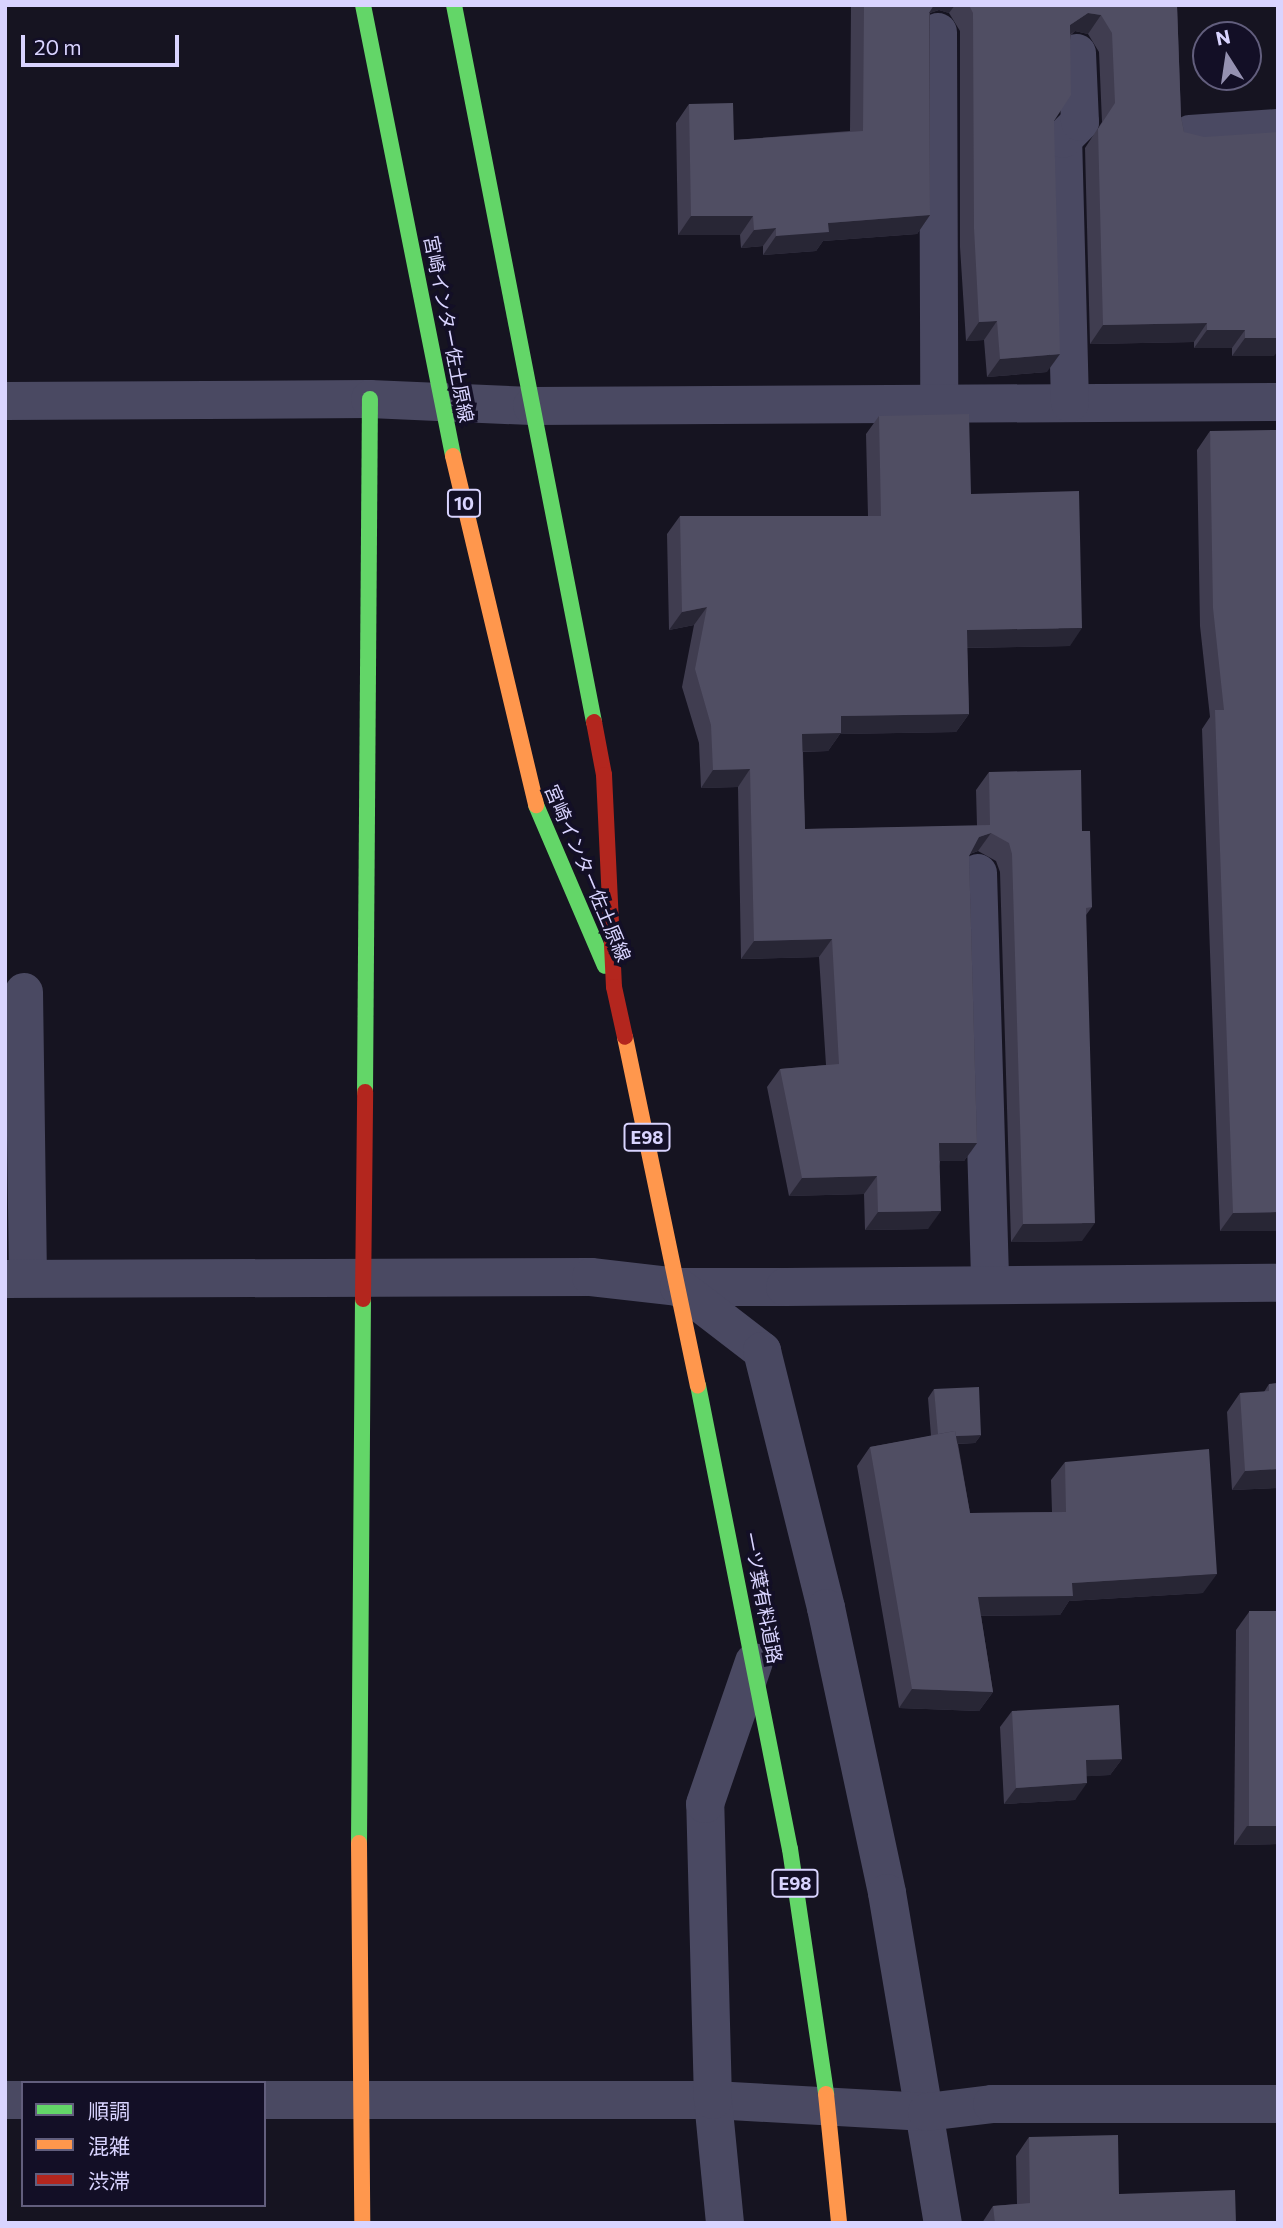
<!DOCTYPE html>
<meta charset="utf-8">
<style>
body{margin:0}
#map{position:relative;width:1283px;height:2228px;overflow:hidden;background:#161421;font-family:Commissioner,"Noto Sans JP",sans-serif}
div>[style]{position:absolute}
.street>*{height:38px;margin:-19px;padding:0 19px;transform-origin:19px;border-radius:19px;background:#4a4962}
.fast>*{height:16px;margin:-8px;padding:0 8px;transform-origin:8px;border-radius:8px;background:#63d668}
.slow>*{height:16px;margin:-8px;padding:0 8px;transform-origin:8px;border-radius:8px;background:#ff974d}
.jam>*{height:16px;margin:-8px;padding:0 8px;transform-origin:8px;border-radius:8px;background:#b3261e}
.wall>*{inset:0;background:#403d50}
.shaded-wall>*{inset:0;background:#282635}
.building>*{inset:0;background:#504e63;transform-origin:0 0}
span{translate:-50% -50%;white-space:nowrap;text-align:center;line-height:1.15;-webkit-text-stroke:7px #130f26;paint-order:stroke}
.shield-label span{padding:2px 5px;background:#130f26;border:2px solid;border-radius:5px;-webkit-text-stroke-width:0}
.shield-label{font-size:18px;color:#d9d4ff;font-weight:700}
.street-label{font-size:19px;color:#d9d4ff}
.frame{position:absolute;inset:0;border:7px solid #d9d4ff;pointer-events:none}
.legend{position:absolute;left:21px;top:2081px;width:245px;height:126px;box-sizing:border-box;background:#130f26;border:2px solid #625e7d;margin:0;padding:9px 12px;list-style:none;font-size:21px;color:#d9d4ff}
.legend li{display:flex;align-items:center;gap:14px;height:35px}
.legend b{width:35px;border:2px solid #625e7d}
.north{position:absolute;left:1192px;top:21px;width:70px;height:70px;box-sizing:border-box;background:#130f26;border:2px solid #625e7d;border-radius:50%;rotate:348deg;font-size:19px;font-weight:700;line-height:28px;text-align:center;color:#d9d4ff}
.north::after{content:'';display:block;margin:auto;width:24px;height:32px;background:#9591b1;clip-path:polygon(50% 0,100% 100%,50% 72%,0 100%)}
.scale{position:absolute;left:21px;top:35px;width:158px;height:32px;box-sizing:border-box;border:4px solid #d9d4ff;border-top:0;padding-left:9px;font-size:21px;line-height:24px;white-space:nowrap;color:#d9d4ff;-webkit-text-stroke:5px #130f26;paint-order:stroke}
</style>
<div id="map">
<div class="street">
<i style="left:938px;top:32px;width:371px;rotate:89.8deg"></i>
<i style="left:1190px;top:134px;width:88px;rotate:-3.9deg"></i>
<i style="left:5px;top:401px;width:365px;rotate:-0.3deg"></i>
<i style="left:370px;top:399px;width:162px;rotate:2.5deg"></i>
<i style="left:532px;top:406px;width:746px;rotate:-0.31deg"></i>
<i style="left:1070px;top:403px;width:264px;rotate:-91.5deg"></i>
<i style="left:1063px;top:139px;width:24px;rotate:-45deg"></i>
<i style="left:1080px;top:122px;width:69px;rotate:-92.5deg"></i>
<i style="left:978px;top:873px;width:412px;rotate:88.3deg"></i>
<i style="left:24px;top:992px;width:286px;rotate:89.2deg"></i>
<i style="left:5px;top:1279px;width:586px;rotate:-0.2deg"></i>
<i style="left:591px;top:1277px;width:89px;rotate:6.5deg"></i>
<i style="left:679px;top:1287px;width:106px"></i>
<i style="left:785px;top:1287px;width:493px;rotate:-0.5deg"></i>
<i style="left:679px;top:1287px;width:105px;rotate:37.6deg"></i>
<i style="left:762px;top:1351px;width:265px;rotate:76deg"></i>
<i style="left:826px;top:1608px;width:291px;rotate:77.9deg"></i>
<i style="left:887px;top:1893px;width:335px;rotate:80.4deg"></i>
<i style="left:5px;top:2100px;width:18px"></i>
<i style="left:264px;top:2100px;width:449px"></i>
<i style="left:713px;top:2100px;width:214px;rotate:3.2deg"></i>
<i style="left:927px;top:2112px;width:65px;rotate:-7deg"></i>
<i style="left:992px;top:2104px;width:286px"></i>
<i style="left:725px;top:2223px;width:124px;rotate:-95.6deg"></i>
<i style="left:713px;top:2100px;width:296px;rotate:-91.5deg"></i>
<i style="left:705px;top:1804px;width:150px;rotate:-71deg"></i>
</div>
<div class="fast">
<i style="left:363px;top:5px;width:460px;rotate:78.7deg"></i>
<i style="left:454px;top:5px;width:731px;rotate:78.95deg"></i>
<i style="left:536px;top:805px;width:175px;rotate:66.8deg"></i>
<i style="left:365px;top:1092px;width:693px;rotate:-89.59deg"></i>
<i style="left:698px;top:1385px;width:473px;rotate:78.8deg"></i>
<i style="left:790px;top:1849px;width:248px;rotate:81.6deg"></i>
<i style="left:359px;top:1843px;width:544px;rotate:-89.58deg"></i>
</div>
<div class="slow">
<i style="left:453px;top:456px;width:359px;rotate:76.6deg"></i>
<i style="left:625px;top:1037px;width:356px;rotate:78.2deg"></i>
<i style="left:359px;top:1843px;width:380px;rotate:89.5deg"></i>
<i style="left:826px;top:2094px;width:130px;rotate:84.2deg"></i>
</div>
<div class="jam">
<i style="left:594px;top:722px;width:54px;rotate:79.3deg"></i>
<i style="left:604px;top:775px;width:212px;rotate:87.3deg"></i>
<i style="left:614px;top:987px;width:51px;rotate:77.6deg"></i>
<i style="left:363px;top:1299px;width:207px;rotate:-89.4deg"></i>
</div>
<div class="wall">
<i style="clip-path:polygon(851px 5px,1177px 5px,1181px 117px,1184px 132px,1274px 356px,1232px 356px,1232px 348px,1194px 348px,1194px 342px,1090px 344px,1085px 148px,1102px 122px,1099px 52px,1088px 34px,1075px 31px,1071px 35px,1054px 121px,1047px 372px,987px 377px,984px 340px,966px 341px,960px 247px,960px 31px,949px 13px,939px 10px,930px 13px,930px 215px,917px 234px,823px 241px,816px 251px,763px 255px,763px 246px,741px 248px,740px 235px,678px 235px,676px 123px,689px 104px,734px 140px,850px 131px)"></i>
<i style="clip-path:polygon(879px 416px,971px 494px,1070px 646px,967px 648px,969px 714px,956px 732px,840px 734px,828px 751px,803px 752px,805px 829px,977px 826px,976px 790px,989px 772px,1082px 831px,1092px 907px,1086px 915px,1082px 1241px,1011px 1242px,1000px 872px,996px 861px,978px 851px,970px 854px,969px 856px,977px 1143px,964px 1161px,940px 1161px,928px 1229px,865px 1230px,864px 1194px,789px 1196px,767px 1087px,780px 1069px,826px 1065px,819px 957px,741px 959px,738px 787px,701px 788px,699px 743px,682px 687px,694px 625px,669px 630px,667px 534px,680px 516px,868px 516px,866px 434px)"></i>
<i style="clip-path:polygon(1210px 431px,1278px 1231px,1220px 1231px,1202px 729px,1210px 717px,1200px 626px,1197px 450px)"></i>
<i style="clip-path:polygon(1278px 1383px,1278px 1488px,1232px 1490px,1227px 1412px,1240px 1393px,1264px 1392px,1269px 1384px)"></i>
<i style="clip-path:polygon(934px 1389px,981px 1435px,975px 1443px,958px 1444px,970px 1513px,1052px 1512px,1051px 1480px,1065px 1462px,1203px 1593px,1069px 1601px,1060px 1615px,981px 1616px,993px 1692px,979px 1711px,899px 1708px,857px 1466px,870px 1447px,931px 1436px,928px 1398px)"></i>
<i style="clip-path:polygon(1249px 1612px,1278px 1844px,1234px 1845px,1236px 1630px)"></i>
<i style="clip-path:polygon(1012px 1711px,1122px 1759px,1110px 1775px,1086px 1776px,1075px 1800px,1004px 1804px,1000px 1727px)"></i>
<i style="clip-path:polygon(1029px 2137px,1119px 2194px,1236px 2223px,982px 2223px,993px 2206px,1017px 2204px,1016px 2156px)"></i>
</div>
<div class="shaded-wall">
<i style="clip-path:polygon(932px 5px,955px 5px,949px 13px,939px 10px,926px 14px)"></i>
<i style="clip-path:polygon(1088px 13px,1101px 15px,1088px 34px,1075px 31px,1057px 44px,1070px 25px)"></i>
<i style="clip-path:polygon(930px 215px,917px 234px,823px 241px,816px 251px,763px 255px,776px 236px,828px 223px)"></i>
<i style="clip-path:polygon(691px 216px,753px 216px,740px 235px,678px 235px)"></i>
<i style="clip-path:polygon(776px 228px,763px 246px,741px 248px,754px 230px)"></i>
<i style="clip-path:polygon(997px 321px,984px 340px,966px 341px,979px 322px)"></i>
<i style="clip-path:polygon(1207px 323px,1194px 342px,1090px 344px,1103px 325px)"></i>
<i style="clip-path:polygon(1207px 330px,1245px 330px,1232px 348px,1194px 348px)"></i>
<i style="clip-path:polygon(1245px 338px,1278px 338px,1278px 351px,1274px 356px,1232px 356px)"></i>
<i style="clip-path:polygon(1060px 354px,1047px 372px,987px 377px,1000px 359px)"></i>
<i style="clip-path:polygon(707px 607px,694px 625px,669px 630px,682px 612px)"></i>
<i style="clip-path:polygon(1082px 628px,1070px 646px,954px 648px,967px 630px)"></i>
<i style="clip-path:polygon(969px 714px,956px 732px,840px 734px,828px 751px,790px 752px,802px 734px,841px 716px)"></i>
<i style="clip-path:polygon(750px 769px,738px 787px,701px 788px,713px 770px)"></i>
<i style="clip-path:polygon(991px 833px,978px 851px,966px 855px,979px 837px)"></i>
<i style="clip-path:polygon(832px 939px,819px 957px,741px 959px,754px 941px)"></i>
<i style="clip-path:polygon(939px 1143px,977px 1143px,964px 1161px,927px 1161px)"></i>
<i style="clip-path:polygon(877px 1176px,864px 1194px,789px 1196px,802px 1178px)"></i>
<i style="clip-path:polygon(941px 1211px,928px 1229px,865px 1230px,878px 1212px)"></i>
<i style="clip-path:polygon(1278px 1212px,1278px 1231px,1220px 1231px,1233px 1213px)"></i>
<i style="clip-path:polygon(1095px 1223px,1082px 1241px,1011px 1242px,1023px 1224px)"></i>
<i style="clip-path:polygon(981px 1435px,975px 1443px,932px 1445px,938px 1437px)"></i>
<i style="clip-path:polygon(1278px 1469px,1278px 1488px,1232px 1490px,1245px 1471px)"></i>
<i style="clip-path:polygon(1217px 1574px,1203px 1593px,1069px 1601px,1060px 1615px,965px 1616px,978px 1597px,1072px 1583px)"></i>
<i style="clip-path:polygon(912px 1689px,993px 1692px,979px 1711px,899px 1708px)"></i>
<i style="clip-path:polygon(1122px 1759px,1110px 1775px,1074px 1777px,1086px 1760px)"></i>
<i style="clip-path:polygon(1087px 1783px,1075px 1800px,1004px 1804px,1016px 1788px)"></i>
<i style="clip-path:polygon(1247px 1826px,1278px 1826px,1278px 1844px,1234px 1845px)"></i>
</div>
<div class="building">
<i style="clip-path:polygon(864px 5px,934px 5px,929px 13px,930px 215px,828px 223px,829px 232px,776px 236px,776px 228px,754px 230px,753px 216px,691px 216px,689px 104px,733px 103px,734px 140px,863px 131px)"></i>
<i style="clip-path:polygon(969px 5px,1177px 5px,1181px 117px,1184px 132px,1204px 137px,1278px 132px,1278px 338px,1245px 338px,1245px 330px,1207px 330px,1207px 323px,1103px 325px,1098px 129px,1115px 103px,1112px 33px,1101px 15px,1088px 13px,1070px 25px,1071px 95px,1054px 121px,1060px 354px,1000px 359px,997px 321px,979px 322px,974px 228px,973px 13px)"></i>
<i style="clip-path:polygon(969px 414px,971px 494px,1079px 491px,1082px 628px,967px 630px,969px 714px,841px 716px,841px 733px,802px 734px,805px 829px,990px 825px,989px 772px,1081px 770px,1082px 831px,1090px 831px,1092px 907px,1086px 908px,1095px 1223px,1023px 1224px,1012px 854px,1009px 843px,991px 833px,979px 837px,969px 856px,977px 1143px,939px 1143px,941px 1211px,878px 1212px,877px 1176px,802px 1178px,780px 1069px,839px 1064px,832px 939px,754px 941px,750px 769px,713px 770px,711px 725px,695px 669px,707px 607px,682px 612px,680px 516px,881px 516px,879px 416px)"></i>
<i style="clip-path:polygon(1278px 430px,1278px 1212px,1233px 1213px,1215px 710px,1224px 710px,1213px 608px,1210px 431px)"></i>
<i style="clip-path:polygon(1278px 1383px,1278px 1469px,1245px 1471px,1240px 1393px,1269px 1391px,1269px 1384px)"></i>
<i style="clip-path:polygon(979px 1387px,981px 1435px,956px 1436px,955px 1431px,938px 1434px,934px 1389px)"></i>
<i style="clip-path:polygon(955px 1431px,970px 1513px,1066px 1512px,1065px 1462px,1209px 1449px,1217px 1574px,1072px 1583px,1073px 1596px,978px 1597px,993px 1692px,912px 1689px,870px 1447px)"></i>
<i style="left:1278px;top:1611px;width:215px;height:29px;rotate:90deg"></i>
<i style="clip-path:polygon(1119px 1705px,1122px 1759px,1086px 1760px,1087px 1783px,1016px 1788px,1012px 1711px)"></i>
<i style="clip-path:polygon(1118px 2135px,1119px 2194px,1235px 2190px,1236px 2223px,995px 2223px,993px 2206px,1030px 2203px,1029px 2137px)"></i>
</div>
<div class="shield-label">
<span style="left:464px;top:503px">10</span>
<span style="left:647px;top:1137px">E98</span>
<span style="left:795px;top:1883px">E98</span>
</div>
<div class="street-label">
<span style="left:449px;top:329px;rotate:79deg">宮崎インター佐土原線</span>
<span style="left:588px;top:873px;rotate:67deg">宮崎インター佐土原線</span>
<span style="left:763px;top:1598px;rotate:79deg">一ツ葉有料道路</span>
</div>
<div class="frame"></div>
<ul class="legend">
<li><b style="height:9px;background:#63d668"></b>順調</li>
<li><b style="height:9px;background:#ff974d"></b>混雑</li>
<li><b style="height:9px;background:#b3261e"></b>渋滞</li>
</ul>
<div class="north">N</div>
<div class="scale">20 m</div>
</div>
